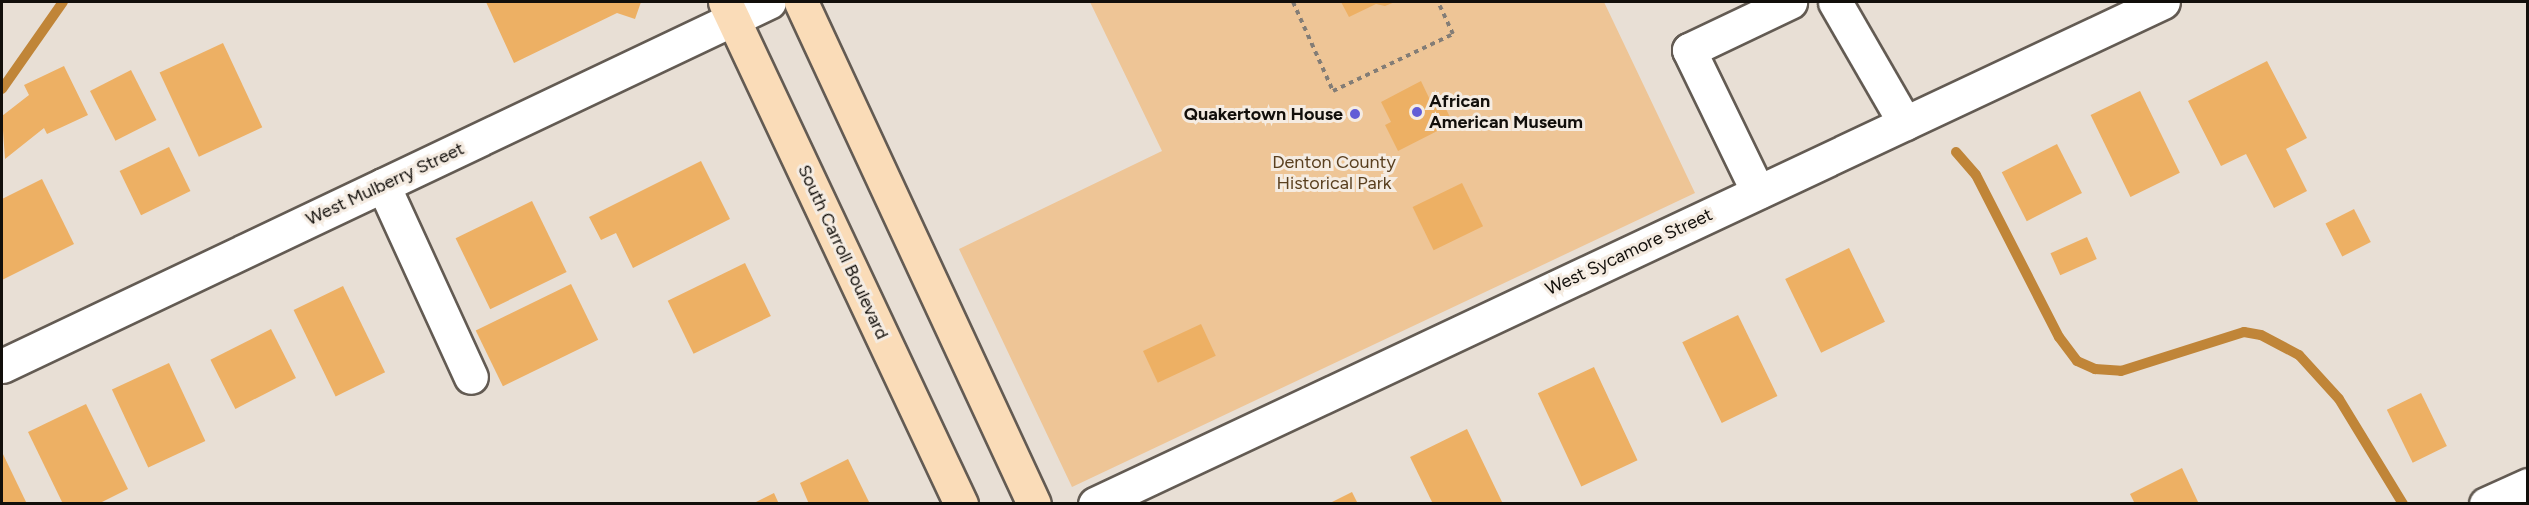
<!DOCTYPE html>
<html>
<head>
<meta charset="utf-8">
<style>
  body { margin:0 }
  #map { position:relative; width:2529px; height:505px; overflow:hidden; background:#e8dfd5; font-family:Figtree,sans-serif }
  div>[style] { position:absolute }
  .green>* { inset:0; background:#eec596 }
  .stream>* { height:10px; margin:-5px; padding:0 5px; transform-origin:5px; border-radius:5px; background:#c08538 }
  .building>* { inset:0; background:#edb064; transform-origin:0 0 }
  .path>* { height:4px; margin-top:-2px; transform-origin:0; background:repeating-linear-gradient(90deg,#837d76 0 4.5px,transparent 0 9px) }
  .roads { filter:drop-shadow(2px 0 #635b53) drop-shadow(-2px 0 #635b53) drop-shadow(0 2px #635b53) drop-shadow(0 -2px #635b53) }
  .minor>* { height:33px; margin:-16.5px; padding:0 16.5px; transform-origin:16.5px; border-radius:16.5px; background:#fff }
  .major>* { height:33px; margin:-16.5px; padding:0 16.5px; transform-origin:16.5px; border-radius:16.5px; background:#fadcb8 }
  .dots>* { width:16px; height:16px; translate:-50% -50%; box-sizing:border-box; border:3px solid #f5ece2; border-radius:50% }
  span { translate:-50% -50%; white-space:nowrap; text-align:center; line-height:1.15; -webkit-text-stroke:6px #f5ece2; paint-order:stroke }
  .poi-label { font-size:18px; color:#120f0b; font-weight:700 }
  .left { translate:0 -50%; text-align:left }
  .right { translate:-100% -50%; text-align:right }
  .park-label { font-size:18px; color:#593f1f }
  .street-label { font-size:18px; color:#120f0b }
  .frame { position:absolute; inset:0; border:3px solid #120f0b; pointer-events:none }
</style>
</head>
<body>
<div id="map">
  <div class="green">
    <div style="clip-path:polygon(1090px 2px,1604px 2px,1695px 193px,1072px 487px,959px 249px,1162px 151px)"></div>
  </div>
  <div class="stream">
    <div style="left:2px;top:89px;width:106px;rotate:-55deg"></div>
    <div style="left:1956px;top:152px;width:30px;rotate:49deg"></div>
    <div style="left:1976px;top:175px;width:182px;rotate:62.9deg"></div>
    <div style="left:2059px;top:337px;width:30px;rotate:53deg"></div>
    <div style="left:2077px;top:361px;width:20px;rotate:24deg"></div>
    <div style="left:2095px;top:369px;width:26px;rotate:4deg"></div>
    <div style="left:2121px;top:371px;width:129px;rotate:-17.6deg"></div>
    <div style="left:2244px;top:332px;width:17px;rotate:10deg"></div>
    <div style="left:2261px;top:335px;width:43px;rotate:27.8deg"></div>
    <div style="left:2299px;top:355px;width:59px;rotate:47.7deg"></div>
    <div style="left:2339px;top:399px;width:123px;rotate:58.6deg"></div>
  </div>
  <div class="building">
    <div style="clip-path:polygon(486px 2px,641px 2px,635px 19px,617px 13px,514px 63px)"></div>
    <div style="clip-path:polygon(1341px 2px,1395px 2px,1385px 6px,1376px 4px,1349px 17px)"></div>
    <div style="left:223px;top:43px;width:93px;height:70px;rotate:65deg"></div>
    <div style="clip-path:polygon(2267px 61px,2307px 138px,2286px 149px,2307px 191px,2274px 208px,2246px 154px,2221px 166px,2188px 101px)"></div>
    <div style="clip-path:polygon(64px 66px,88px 115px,47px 134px,44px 128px,5px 159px,2px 116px,29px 95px,24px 85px)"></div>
    <div style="left:131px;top:70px;width:56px;height:46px;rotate:63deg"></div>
    <div style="clip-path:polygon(1421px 81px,1431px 102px,1440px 97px,1453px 123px,1398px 151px,1385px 125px,1391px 122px,1381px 102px)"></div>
    <div style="left:2140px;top:91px;width:91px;height:55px;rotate:64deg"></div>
    <div style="left:2057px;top:144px;width:55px;height:62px;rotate:63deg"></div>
    <div style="left:169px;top:147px;width:49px;height:55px;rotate:64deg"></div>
    <div style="clip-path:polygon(701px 161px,730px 219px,633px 268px,616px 233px,601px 240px,589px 217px)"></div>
    <div style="clip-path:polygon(42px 179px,74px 244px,2px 280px,2px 199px)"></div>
    <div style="left:1462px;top:183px;width:48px;height:55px;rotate:64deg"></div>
    <div style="left:532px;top:201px;width:79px;height:85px;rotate:64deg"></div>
    <div style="left:2354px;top:209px;width:37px;height:32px;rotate:63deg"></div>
    <div style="left:2087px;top:237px;width:24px;height:40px;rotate:66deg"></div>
    <div style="left:1849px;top:248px;width:82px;height:71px;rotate:64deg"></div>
    <div style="left:745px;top:263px;width:59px;height:86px;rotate:64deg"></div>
    <div style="left:571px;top:284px;width:62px;height:106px;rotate:64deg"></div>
    <div style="left:343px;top:286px;width:96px;height:55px;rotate:64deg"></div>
    <div style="left:1738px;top:315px;width:90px;height:62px;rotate:64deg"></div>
    <div style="left:1201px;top:324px;width:35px;height:64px;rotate:65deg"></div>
    <div style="left:271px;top:329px;width:55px;height:68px;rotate:63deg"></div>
    <div style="left:169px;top:363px;width:86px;height:63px;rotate:65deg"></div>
    <div style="left:1594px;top:367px;width:103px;height:62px;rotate:65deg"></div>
    <div style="left:2421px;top:393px;width:59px;height:38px;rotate:64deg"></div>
    <div style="clip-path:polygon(86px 404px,128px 489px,98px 504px,63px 504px,28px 432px)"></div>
    <div style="clip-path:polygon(1467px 429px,1503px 504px,1433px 504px,1410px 457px)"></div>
    <div style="clip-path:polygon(2px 452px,27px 504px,2px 504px)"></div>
    <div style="clip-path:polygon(848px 459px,870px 504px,809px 504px,800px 483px)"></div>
    <div style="clip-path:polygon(2182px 468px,2199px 504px,2135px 504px,2130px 494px)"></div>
    <div style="clip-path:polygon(1352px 492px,1358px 504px,1328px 504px)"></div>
    <div style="clip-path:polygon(774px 493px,779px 504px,752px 504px)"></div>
  </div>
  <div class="path">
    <div style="left:1293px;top:2px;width:98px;rotate:65.8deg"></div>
    <div style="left:1333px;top:91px;width:133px;rotate:-25.4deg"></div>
    <div style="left:1453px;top:34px;width:35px;rotate:-115deg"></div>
  </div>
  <div class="roads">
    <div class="minor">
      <div style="left:1835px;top:2px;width:140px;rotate:60deg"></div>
      <div style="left:383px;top:185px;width:211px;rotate:65.4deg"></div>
      <div style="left:1758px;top:192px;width:158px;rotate:-115.9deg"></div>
      <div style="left:1689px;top:50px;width:112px;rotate:-25.4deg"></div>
      <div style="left:2px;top:366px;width:849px;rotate:-25.39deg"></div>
      <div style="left:1095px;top:504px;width:1180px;rotate:-25.18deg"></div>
      <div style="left:2486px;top:504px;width:46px;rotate:-24.3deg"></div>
    </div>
    <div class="major">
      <div style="left:725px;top:2px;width:555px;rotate:64.82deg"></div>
      <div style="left:801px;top:2px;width:553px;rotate:65.1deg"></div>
    </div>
  </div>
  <div class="dots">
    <div style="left:1417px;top:112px;background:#625dd6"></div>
    <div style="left:1355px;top:114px;background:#625dd6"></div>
  </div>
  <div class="poi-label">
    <span class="left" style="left:1429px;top:112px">African<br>American Museum</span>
    <span class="right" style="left:1343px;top:114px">Quakertown House</span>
  </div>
  <div class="park-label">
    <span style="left:1334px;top:173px">Denton County<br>Historical Park</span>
  </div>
  <div class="street-label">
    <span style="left:385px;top:184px;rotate:-25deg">West Mulberry Street</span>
    <span style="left:843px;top:252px;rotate:65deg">South Carroll Boulevard</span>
    <span style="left:1629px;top:252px;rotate:-25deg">West Sycamore Street</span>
  </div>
  <div class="frame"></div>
</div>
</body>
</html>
